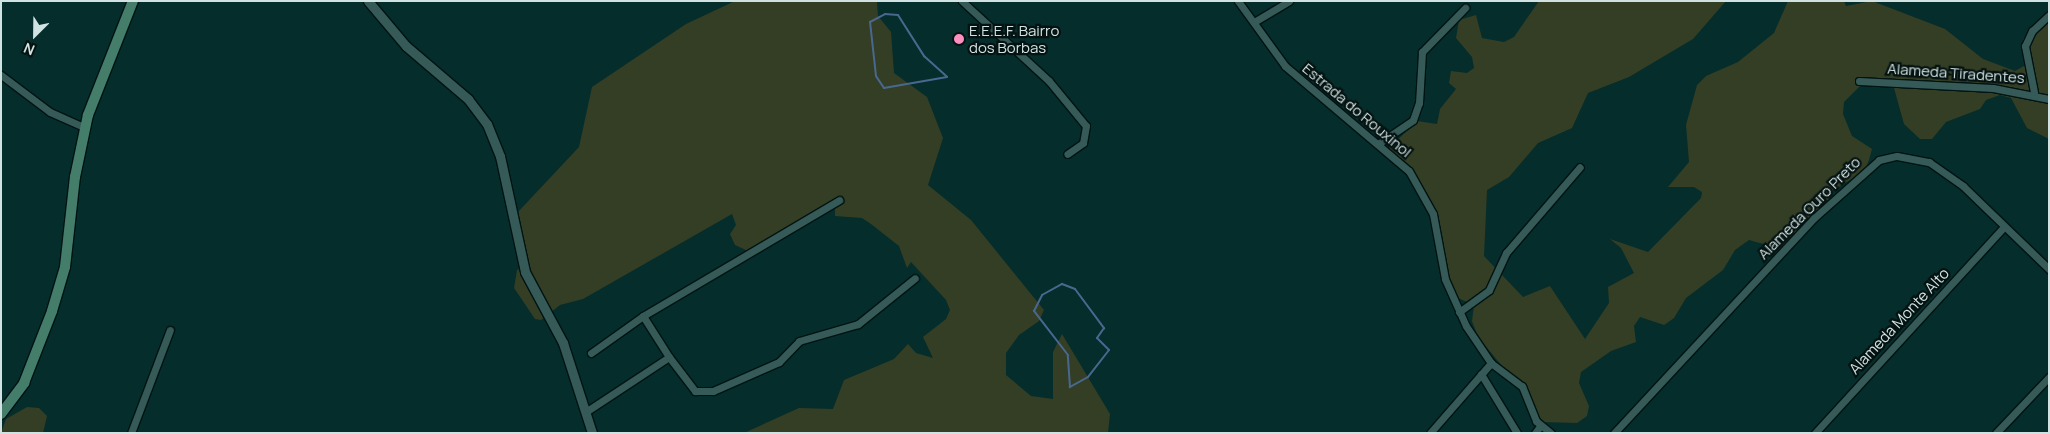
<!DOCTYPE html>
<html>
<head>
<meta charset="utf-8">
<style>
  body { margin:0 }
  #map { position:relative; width:2050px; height:434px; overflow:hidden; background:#052d2b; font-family:Manrope,sans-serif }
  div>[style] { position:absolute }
  .green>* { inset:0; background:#343e24 }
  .stream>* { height:2px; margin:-1px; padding:0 1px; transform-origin:1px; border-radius:1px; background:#49688f }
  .roads { filter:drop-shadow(1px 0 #001413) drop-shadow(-1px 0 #001413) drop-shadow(0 1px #001413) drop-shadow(0 -1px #001413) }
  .minor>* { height:7px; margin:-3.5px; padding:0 3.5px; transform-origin:3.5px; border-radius:3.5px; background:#355a58 }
  .tertiary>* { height:9px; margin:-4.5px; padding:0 4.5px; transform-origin:4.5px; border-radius:4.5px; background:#355a58 }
  .secondary>* { height:10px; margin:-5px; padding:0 5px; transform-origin:5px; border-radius:5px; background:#447e6b }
  .dots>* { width:14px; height:14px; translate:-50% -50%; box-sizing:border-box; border:2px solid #041211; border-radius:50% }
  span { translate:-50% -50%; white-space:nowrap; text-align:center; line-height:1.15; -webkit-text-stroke:4.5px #041211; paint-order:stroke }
  .poi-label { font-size:15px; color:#d0e3e2 }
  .left { translate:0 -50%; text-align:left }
  .street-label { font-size:15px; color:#d0e3e2 }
  .frame { position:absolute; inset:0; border:2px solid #d0e3e2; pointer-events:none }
  .north { position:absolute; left:10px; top:10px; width:50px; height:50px; -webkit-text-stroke:4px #041211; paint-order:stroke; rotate:203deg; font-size:14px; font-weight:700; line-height:20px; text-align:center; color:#d0e3e2 }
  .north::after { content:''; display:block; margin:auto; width:18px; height:22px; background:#d0e3e2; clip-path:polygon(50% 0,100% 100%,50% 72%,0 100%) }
</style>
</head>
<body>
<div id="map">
  <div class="green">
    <div style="clip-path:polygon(735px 1px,877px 1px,878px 16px,891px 32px,894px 73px,927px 97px,943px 138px,928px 185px,971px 220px,1044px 310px,1039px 321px,1019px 335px,1006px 353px,1006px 375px,1031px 396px,1053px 399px,1053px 352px,1062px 334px,1110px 414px,1108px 433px,744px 433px,799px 408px,833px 409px,844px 380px,894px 359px,908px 344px,916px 353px,933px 358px,923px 337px,946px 319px,950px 310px,946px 300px,911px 262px,907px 268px,899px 246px,871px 224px,862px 218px,835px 216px,835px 199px,748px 251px,735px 245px,730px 234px,736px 225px,732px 214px,583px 299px,560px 305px,541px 320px,535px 319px,514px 288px,517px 270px,527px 266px,518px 212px,579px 147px,592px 87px,686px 24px)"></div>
    <div style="clip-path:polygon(1539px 1px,1726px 1px,1693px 39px,1629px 77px,1588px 93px,1572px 128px,1538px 143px,1509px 177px,1487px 190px,1484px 256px,1523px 297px,1550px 286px,1585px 339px,1609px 303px,1608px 287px,1634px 273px,1621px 248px,1610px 239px,1648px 252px,1701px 198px,1702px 192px,1694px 187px,1668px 187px,1689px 162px,1686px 125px,1697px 85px,1706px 76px,1738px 62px,1774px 33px,1788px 1px,1844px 1px,1846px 6px,1872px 1px,1945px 29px,1983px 59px,2015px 71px,2024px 66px,2023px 39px,2049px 19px,2049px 139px,2027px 128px,2011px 98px,2000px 95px,1986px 100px,1980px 109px,1946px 122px,1932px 139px,1920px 139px,1904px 124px,1894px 88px,1883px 82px,1860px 86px,1844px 102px,1843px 114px,1852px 136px,1872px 149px,1869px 160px,1864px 172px,1833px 190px,1815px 224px,1778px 248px,1749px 240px,1735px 250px,1723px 270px,1686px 298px,1674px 318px,1664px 325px,1640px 317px,1634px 326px,1636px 342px,1611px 351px,1581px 372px,1579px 383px,1589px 406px,1587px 416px,1577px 423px,1542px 422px,1531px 401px,1478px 337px,1472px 321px,1474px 305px,1458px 298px,1449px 284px,1435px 220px,1416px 182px,1389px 148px,1417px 121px,1437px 124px,1440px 109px,1456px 89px,1449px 83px,1451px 71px,1467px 73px,1474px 68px,1472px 57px,1456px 38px,1459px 20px,1476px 15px,1482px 38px,1504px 42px,1514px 37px)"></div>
    <div style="clip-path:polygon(27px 407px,39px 408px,47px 416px,43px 433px,1px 433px,6px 419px)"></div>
  </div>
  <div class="stream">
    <div style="left:885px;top:14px;width:13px;rotate:4deg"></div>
    <div style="left:898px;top:15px;width:49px;rotate:57.6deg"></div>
    <div style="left:924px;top:56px;width:31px;rotate:42deg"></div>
    <div style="left:947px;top:77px;width:64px;rotate:170.1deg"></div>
    <div style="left:884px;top:88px;width:14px;rotate:-124deg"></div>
    <div style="left:876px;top:76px;width:54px;rotate:-96.3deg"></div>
    <div style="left:870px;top:22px;width:17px;rotate:-28deg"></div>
    <div style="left:1062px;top:284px;width:14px;rotate:21deg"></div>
    <div style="left:1075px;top:289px;width:49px;rotate:53.4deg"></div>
    <div style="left:1104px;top:328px;width:12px;rotate:125deg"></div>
    <div style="left:1097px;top:338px;width:17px;rotate:45deg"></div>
    <div style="left:1109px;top:350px;width:34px;rotate:128deg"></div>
    <div style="left:1088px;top:377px;width:21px;rotate:151deg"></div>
    <div style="left:1070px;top:387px;width:32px;rotate:-94deg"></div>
    <div style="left:1068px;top:355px;width:56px;rotate:-127.7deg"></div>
    <div style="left:1034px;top:311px;width:18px;rotate:-63deg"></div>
    <div style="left:1042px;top:295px;width:23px;rotate:-29deg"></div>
  </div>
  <div class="roads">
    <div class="minor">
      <div style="left:962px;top:1px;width:118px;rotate:42.6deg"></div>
      <div style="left:1049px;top:81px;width:58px;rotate:50.6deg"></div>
      <div style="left:1086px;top:126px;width:17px;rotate:100deg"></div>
      <div style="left:1083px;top:143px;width:19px;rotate:145deg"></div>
      <div style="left:1238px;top:1px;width:80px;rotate:54.1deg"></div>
      <div style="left:1285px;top:66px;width:162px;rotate:40.3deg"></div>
      <div style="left:1409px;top:171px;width:49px;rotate:60.8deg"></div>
      <div style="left:1433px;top:214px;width:66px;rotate:79.5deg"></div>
      <div style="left:1445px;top:279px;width:51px;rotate:65.9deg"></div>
      <div style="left:1466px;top:326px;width:45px;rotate:56deg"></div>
      <div style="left:1491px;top:363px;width:39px;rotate:37deg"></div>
      <div style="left:1522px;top:386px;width:38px;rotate:68deg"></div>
      <div style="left:1536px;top:421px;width:19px;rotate:39deg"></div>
      <div style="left:1254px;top:22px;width:41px;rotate:-31deg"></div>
      <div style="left:1px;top:75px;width:61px;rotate:37.1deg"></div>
      <div style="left:50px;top:112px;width:39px;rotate:24deg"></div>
      <div style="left:1859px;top:81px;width:134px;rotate:3deg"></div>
      <div style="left:1993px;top:88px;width:57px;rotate:11.1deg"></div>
      <div style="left:2034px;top:92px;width:47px;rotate:-101.1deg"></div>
      <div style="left:2025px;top:46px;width:17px;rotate:-65deg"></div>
      <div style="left:2032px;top:31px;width:23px;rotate:-43deg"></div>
      <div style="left:1378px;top:144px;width:42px;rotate:-34.4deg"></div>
      <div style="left:1413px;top:120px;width:18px;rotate:-71deg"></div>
      <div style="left:1419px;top:103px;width:51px;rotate:-86.6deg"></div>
      <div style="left:1422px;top:52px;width:62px;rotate:-45.7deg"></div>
      <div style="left:1459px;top:312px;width:37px;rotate:-36deg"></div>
      <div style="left:1489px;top:290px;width:41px;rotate:-65.3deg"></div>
      <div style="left:1506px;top:253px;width:113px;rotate:-49.3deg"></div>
      <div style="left:643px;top:316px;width:228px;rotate:-30.6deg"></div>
      <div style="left:591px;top:353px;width:64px;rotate:-35.4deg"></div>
      <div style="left:643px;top:316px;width:49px;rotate:57.6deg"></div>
      <div style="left:1481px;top:374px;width:69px;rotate:58.6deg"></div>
      <div style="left:587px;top:411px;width:98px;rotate:-33.4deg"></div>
      <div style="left:669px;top:357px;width:43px;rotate:52.6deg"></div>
      <div style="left:695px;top:391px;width:18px"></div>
      <div style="left:713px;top:391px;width:72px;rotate:-23.7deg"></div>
      <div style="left:779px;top:362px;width:29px;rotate:-46deg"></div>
      <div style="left:799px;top:341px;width:61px;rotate:-16.1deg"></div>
      <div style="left:858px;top:324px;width:73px;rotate:-38.9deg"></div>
      <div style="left:131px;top:433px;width:110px;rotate:-69.3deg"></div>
      <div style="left:1430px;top:433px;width:93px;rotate:-48.9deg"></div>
      <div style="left:1535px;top:433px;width:9px;rotate:-54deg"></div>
      <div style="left:1614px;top:433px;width:294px;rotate:-47.1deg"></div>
      <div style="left:1814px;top:218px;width:87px;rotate:-41.7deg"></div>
      <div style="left:1879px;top:160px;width:18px;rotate:-13deg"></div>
      <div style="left:1897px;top:156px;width:33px;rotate:11deg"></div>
      <div style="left:1929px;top:162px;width:42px;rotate:35.2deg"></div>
      <div style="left:1963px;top:186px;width:120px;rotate:44deg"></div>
      <div style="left:1815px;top:433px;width:280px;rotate:-47.5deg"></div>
      <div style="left:1996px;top:433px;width:77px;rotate:-46.6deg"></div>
    </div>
    <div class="tertiary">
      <div style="left:368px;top:1px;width:59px;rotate:49.8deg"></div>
      <div style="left:406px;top:46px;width:82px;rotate:40.5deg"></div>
      <div style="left:468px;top:99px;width:31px;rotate:53deg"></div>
      <div style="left:487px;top:124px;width:35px;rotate:68deg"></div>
      <div style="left:500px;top:156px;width:119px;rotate:77.8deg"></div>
      <div style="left:525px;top:272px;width:81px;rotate:61.8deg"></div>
      <div style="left:563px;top:343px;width:95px;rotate:72.1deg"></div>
    </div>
    <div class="secondary">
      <div style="left:1px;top:414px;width:39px;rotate:-53deg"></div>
      <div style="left:24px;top:383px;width:77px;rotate:-68.7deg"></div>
      <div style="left:52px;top:311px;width:46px;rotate:-73.5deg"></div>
      <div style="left:65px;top:267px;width:91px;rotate:-83.7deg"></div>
      <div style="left:75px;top:177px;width:63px;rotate:-78.2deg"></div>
      <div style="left:88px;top:115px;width:123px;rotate:-68.5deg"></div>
    </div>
  </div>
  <div class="dots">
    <div style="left:959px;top:39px;background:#fc8fc2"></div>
  </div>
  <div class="poi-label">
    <span class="left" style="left:969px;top:39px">E.E.E.F. Bairro<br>dos Borbas</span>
  </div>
  <div class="street-label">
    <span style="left:1956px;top:73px;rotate:4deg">Alameda Tiradentes</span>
    <span style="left:1357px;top:110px;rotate:40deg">Estrada do Rouxinol</span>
    <span style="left:1809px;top:208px;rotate:-45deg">Alameda Ouro Preto</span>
    <span style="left:1899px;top:321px;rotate:-47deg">Alameda Monte Alto</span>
  </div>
  <div class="frame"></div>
  <div class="north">N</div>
</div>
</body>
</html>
